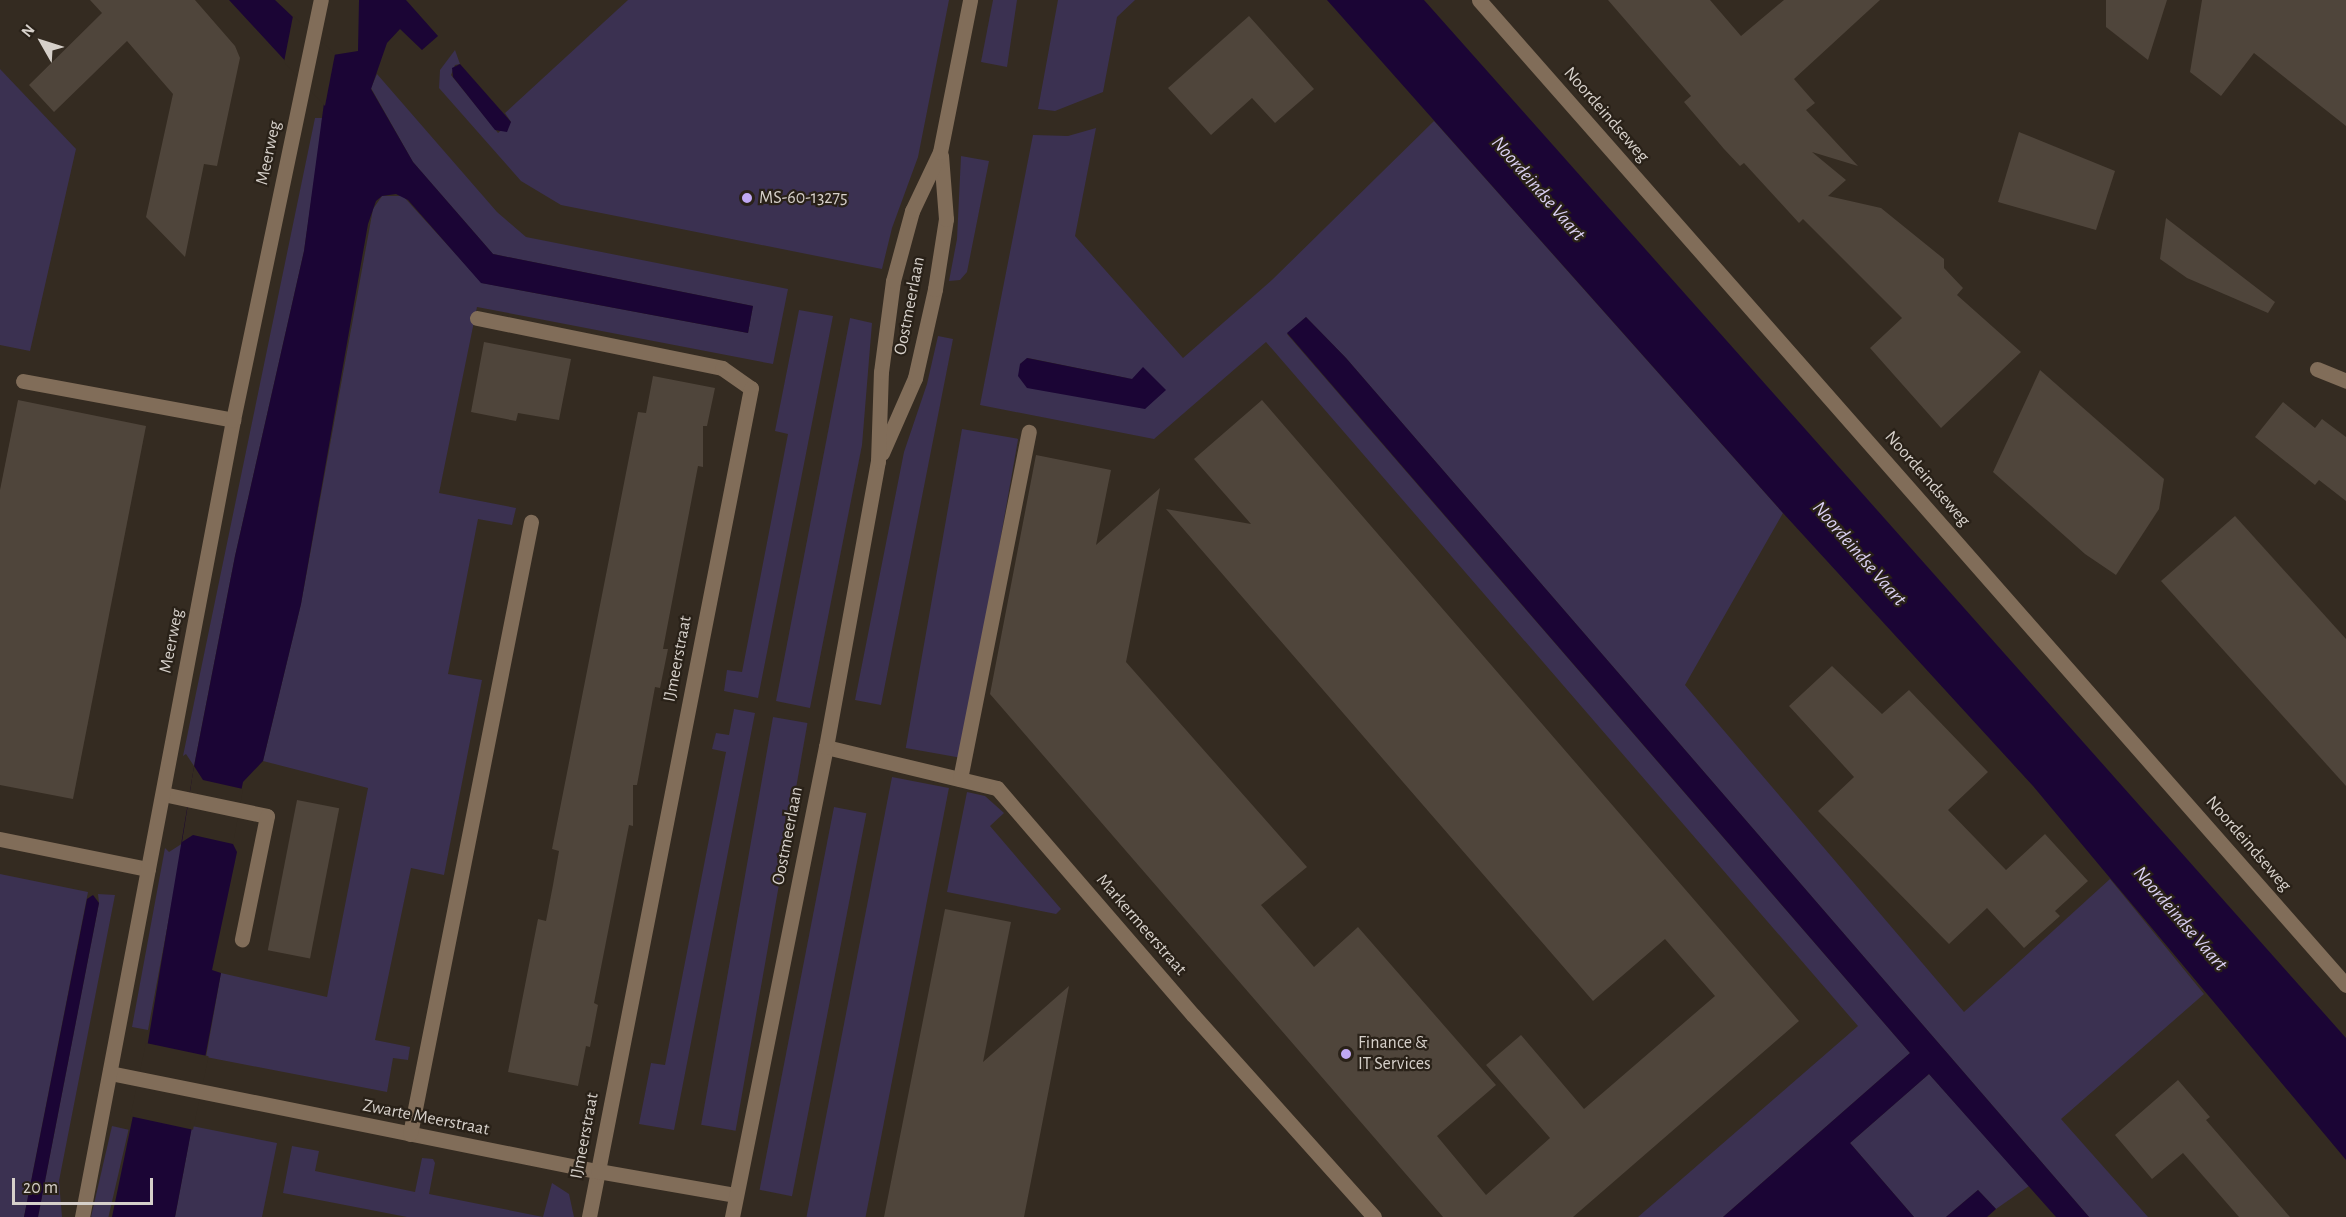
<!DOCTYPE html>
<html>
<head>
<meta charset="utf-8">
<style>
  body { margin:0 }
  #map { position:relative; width:2346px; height:1217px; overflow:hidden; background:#342b21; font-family:"Alegreya Sans",sans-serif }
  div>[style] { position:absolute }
  .green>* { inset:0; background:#3b3151; transform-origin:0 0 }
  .water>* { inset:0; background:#1b0535 }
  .pier>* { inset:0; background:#342b21; transform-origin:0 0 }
  .building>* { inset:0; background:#4f453b; transform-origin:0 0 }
  .minor>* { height:15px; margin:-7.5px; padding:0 7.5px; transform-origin:7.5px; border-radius:7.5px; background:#816d59 }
  .dots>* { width:16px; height:16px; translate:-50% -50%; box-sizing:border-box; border:3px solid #292118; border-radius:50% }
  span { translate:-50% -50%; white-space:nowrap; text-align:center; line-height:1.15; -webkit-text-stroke:4.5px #292118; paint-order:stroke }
  .street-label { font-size:18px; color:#d6d0ca }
  .poi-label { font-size:18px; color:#d6d0ca }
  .left { translate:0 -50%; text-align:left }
  .water-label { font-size:20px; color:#dbd1f3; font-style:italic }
  .north { position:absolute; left:12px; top:12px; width:60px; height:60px; -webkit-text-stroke:4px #292118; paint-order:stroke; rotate:309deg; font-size:16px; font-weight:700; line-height:24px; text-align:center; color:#d6d0ca }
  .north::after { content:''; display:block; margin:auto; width:21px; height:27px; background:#d6d0ca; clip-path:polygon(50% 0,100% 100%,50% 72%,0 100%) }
  .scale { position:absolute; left:12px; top:1178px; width:141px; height:27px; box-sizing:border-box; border:3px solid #d6d0ca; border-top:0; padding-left:8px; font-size:18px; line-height:21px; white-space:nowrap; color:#d6d0ca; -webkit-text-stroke:4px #292118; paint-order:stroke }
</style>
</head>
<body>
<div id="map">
  <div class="green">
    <div style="clip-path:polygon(628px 0,949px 0,918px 157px,892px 228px,882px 269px,561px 205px,521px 181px,439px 88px,440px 70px,455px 50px,460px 64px,455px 65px,451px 75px,498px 133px,511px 122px,505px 113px)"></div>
    <div style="clip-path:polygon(993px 0,1017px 0,1007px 67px,981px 62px)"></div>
    <div style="clip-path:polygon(1058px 0,1135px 0,1117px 17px,1103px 92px,1055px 111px,1038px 109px)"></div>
    <div style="clip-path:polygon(0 69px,76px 149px,30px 351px,0 345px)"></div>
    <div style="clip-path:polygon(377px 74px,497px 212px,526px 237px,788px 289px,773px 364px,477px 307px,439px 493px,516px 508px,512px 525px,478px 519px,448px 674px,482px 680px,444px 875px,411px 868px,375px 1040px,410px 1047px,408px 1060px,393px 1058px,387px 1092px,206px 1057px,221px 973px,327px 997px,368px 788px,263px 761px,301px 604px,373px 209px,382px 196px,403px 196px,482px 283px,748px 333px,753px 306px,493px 254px,413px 162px,371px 88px)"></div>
    <div style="clip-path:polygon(315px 118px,322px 118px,321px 133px,304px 251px,235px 556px,194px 766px,186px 754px,183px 756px)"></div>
    <div style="clip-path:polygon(evenodd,1434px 121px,1783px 513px,1685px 685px,1964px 1012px,2110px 879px,2204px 994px,2061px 1119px,2148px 1217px,2089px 1217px,1346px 358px,1306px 317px,1287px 334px,1910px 1053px,1723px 1217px,1638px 1217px,1858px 1026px,1266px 342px,1154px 439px,980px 405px,1033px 135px,1068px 136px,1096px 128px,1075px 236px,1183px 358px,1273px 279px,1434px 121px,1028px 358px,1132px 379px,1020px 364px,1028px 358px)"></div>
    <div style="clip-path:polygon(961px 156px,989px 161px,967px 272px,960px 280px,949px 281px,957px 239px)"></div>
    <div style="clip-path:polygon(799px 310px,833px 316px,758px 698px,724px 691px,727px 670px,742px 672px,788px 434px,775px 431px)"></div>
    <div style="clip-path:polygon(850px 318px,872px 323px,862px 445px,810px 708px,776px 701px)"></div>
    <div style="clip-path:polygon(938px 336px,953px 339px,881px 705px,855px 700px,904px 452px,927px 384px)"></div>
    <div style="left:962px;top:429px;width:57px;height:324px;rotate:10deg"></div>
    <div style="clip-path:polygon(734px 709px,755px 713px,674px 1130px,639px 1124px,651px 1063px,665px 1065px,726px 752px,712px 749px,716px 733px,729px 735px)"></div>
    <div style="left:773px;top:717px;width:35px;height:414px;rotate:10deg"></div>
    <div style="left:892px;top:777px;width:58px;height:448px;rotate:11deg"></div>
    <div style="clip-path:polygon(967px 792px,985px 796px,1004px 813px,990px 826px,1061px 909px,1056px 914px,947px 892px)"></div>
    <div style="left:834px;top:807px;width:33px;height:390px;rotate:11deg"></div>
    <div style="clip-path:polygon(183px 843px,148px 1030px,132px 1027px,165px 848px,169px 852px)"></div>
    <div style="clip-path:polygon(0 874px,88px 892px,24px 1217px,0 1217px)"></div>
    <div style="clip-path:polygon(98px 894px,115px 895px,59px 1181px,62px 1217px,38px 1217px,99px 903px)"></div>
    <div style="clip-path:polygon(1929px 1074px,2029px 1186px,1996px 1209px,1978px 1190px,1946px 1217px,1914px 1217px,1850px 1143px)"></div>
    <div style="left:112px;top:1126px;width:17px;height:93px;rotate:13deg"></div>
    <div style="clip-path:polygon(192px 1126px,277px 1143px,262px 1217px,175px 1217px)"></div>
    <div style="clip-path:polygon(292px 1146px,319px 1151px,315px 1171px,415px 1192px,422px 1158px,433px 1159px,435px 1163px,429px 1194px,543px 1217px,552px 1183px,569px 1194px,574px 1217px,407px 1217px,283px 1193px)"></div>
  </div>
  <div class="water">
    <div style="clip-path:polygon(229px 0,275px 0,333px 55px,358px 51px,359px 0,406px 0,438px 36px,422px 50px,400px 29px,387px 43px,371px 89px,413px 162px,493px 254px,753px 306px,748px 333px,481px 283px,408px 200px,396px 194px,382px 196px,376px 201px,368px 224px,301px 604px,263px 761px,243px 782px,231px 840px,237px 852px,212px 970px,221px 973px,175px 1217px,112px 1217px,147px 1048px,195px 761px,235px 556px,304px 251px,324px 103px)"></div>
    <div style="clip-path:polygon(1327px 0,1424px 0,2346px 1038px,2346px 1160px,2033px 786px,1783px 513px)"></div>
    <div style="clip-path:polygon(460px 64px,511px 122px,507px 132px,495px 130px,453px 77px,452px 68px)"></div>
    <div style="clip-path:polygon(1306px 317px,1346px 358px,2089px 1217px,2056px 1217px,1929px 1074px,1850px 1143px,1914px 1217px,1723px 1217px,1910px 1053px,1287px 333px)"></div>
    <div style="clip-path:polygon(1027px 358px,1132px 379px,1143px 367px,1166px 390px,1145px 409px,1027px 388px,1018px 376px,1020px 364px)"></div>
    <div style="clip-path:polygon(93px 895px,99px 903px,38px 1217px,24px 1217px,87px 899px)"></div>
    <div style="clip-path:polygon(1978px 1190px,1996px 1209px,1987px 1217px,1946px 1217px)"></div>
  </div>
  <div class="pier">
    <div style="clip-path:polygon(293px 16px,335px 54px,325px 106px,284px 62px)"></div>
    <div style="clip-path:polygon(194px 766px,203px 780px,243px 789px,233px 844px,193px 835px,182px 842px)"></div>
    <div style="left:146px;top:1043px;width:64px;height:75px;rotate:12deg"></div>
  </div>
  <div class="building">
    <div style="clip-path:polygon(90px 0,195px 0,235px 46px,240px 58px,217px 166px,204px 164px,185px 257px,146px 217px,173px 94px,127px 41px,54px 112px,29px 85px,102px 13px)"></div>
    <div style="clip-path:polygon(1608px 0,1710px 0,1741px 36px,1784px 0,1880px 0,1794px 79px,1815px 103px,1806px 110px,1858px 166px,1812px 152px,1846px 180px,1828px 196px,1881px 208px,1944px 259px,1944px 268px,1963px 288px,1957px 295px,2021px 352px,1941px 428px,1870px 348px,1902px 318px,1803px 219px,1799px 223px,1744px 163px,1740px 166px,1724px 149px,1684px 102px,1691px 96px)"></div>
    <div style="clip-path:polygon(2106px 0,2167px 0,2148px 60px,2106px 27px)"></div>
    <div style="clip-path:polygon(2202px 0,2346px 0,2346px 126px,2254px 53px,2221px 96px,2190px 72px)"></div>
    <div style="clip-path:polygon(1249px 16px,1314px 89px,1275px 123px,1252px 98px,1211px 135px,1168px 88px)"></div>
    <div style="clip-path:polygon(2019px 132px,2115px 171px,2096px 230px,1998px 202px)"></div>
    <div style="clip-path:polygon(2166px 218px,2275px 302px,2268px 313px,2187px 278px,2160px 259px)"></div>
    <div style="clip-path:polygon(484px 342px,571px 359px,559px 420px,518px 413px,516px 421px,471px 412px)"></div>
    <div style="clip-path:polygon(2040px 370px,2164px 479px,2159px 509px,2116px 575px,2085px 554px,1993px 472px)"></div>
    <div style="clip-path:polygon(653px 376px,715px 388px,707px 426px,703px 426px,703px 467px,698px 466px,663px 649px,668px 649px,660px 688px,655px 687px,637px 785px,633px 785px,633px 826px,629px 825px,594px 1003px,598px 1005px,590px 1047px,586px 1046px,578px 1086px,508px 1072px,538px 919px,546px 921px,553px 885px,559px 851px,552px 849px,638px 412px,646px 413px)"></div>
    <div style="clip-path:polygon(18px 400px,146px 426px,73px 799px,0 785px,0 490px)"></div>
    <div style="clip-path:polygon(1262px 400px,1799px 1021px,1573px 1217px,1443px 1217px,990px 694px,1036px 455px,1111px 470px,1096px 545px,1160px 488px,1126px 662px,1307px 867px,1261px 905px,1314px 967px,1358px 927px,1496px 1085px,1437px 1136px,1486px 1195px,1550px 1138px,1486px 1065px,1521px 1035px,1584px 1109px,1715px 996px,1665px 939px,1593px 1001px,1166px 509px,1251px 524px,1194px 459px)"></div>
    <div style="clip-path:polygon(2283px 402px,2315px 428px,2322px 419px,2346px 437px,2346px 501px,2319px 480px,2315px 485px,2255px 437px)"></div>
    <div style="clip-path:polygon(2235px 516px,2346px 639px,2346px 786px,2161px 581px)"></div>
    <div style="clip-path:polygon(1832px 666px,1882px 714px,1909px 690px,1988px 772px,1948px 810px,2006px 870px,2045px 834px,2088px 881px,2055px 911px,2060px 916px,2024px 948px,1987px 908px,1949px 944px,1818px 811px,1854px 777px,1789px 706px)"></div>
    <div style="left:297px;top:800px;width:43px;height:153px;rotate:11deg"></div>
    <div style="clip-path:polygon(945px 909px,1011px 922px,983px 1062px,1069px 986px,1024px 1217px,884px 1217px)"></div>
    <div style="clip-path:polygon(2178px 1080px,2210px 1117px,2206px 1120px,2290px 1217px,2239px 1217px,2183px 1153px,2152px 1179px,2115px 1135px)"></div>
  </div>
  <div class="minor">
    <div style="left:1479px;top:0;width:1312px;rotate:48.65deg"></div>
    <div style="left:477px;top:318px;width:250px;rotate:11.5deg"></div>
    <div style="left:722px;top:368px;width:35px;rotate:35deg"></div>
    <div style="left:751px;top:388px;width:845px;rotate:101.06deg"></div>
    <div style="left:2317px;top:369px;width:31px;rotate:22deg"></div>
    <div style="left:23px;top:381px;width:214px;rotate:10.5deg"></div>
    <div style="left:882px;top:453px;width:82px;rotate:-66.3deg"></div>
    <div style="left:915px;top:378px;width:91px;rotate:-77.3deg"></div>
    <div style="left:935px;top:289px;width:71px;rotate:-81.1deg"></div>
    <div style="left:946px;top:219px;width:64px;rotate:-94.5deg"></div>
    <div style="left:826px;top:747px;width:176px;rotate:13.5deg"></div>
    <div style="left:997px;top:788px;width:300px;rotate:49.2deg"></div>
    <div style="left:1193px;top:1015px;width:271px;rotate:48.1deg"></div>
    <div style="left:960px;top:779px;width:354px;rotate:-78.8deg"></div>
    <div style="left:163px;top:794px;width:106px;rotate:11.9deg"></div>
    <div style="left:267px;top:816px;width:126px;rotate:101.5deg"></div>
    <div style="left:0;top:839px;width:151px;rotate:11.5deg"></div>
    <div style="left:110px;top:1073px;width:498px;rotate:11.4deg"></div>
    <div style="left:598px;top:1171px;width:140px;rotate:9.9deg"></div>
    <div style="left:410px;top:1134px;width:624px;rotate:-78.82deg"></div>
    <div style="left:82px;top:1217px;width:811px;rotate:-79.27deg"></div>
    <div style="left:233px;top:420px;width:429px;rotate:-78.2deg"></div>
    <div style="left:732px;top:1217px;width:479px;rotate:-78.7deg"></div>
    <div style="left:826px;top:747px;width:291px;rotate:-79.7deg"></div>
    <div style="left:878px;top:461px;width:89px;rotate:-88.1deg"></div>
    <div style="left:881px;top:372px;width:92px;rotate:-82.5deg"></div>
    <div style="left:893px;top:281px;width:73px;rotate:-74.8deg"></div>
    <div style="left:912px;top:211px;width:65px;rotate:-64.6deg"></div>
    <div style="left:940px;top:152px;width:155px;rotate:-78.8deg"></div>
  </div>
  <div class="dots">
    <div style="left:747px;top:198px;background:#c0a8f3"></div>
    <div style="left:1346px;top:1054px;background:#c0a8f3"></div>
  </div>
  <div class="street-label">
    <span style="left:1606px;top:115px;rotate:49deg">Noordeindseweg</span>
    <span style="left:269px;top:153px;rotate:-78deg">Meerweg</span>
    <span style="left:910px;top:306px;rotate:-79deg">Oostmeerlaan</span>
    <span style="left:1927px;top:479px;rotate:49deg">Noordeindseweg</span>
    <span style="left:172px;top:641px;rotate:-79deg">Meerweg</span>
    <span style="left:678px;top:659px;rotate:-79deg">IJmeerstraat</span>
    <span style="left:788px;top:836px;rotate:-79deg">Oostmeerlaan</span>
    <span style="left:2248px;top:844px;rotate:49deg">Noordeindseweg</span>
    <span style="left:1141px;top:925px;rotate:49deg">Markermeerstraat</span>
    <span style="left:426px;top:1118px;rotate:11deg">Zwarte Meerstraat</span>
    <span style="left:585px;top:1136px;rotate:-79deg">IJmeerstraat</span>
  </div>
  <div class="poi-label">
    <span class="left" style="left:759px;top:198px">MS-60-13275</span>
    <span class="left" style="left:1358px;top:1054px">Finance &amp;<br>IT Services</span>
  </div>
  <div class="water-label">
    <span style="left:1538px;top:189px;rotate:49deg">Noordeindse Vaart</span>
    <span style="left:1859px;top:554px;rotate:49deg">Noordeindse Vaart</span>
    <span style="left:2180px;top:919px;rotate:49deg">Noordeindse Vaart</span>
  </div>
  <div class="north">N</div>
  <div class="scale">20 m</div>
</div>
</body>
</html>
